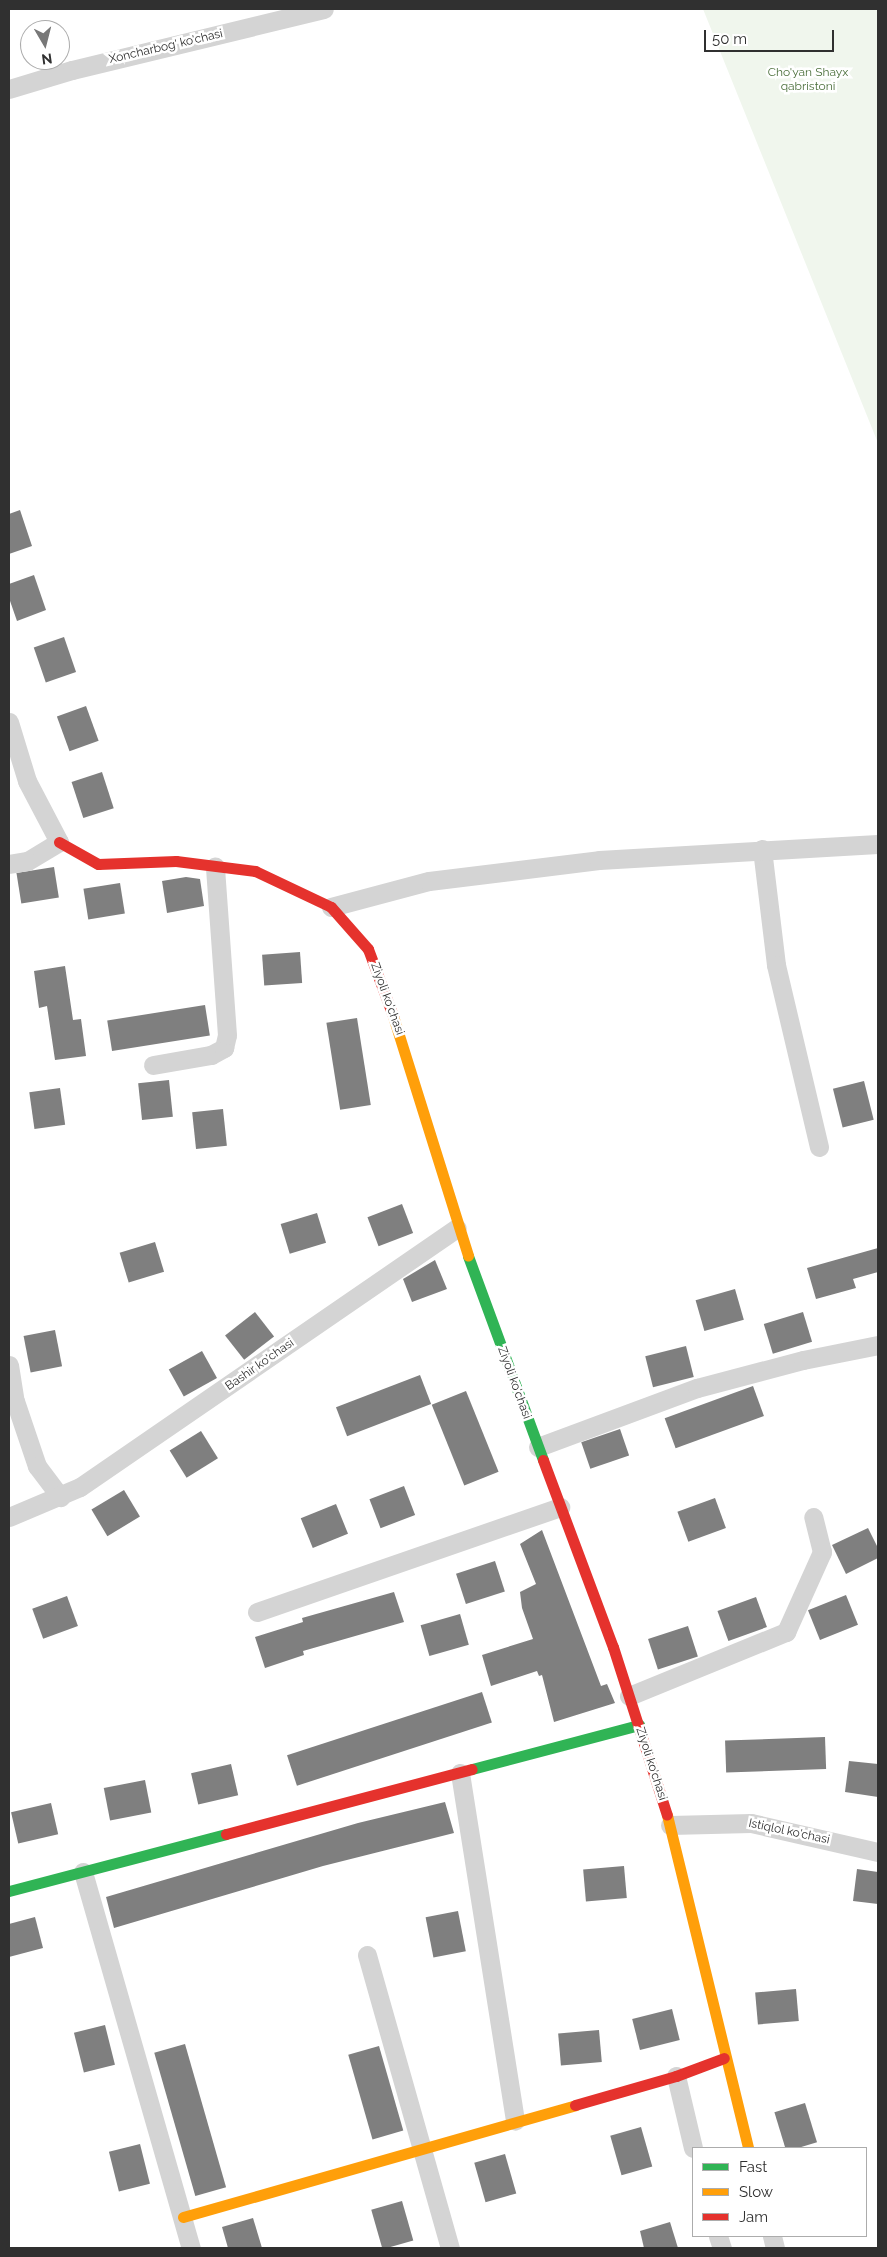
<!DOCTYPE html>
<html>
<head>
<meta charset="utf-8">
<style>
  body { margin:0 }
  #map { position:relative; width:887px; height:2257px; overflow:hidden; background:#fff; font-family:Raleway,sans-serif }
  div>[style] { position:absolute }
  .green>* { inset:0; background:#f0f6ed }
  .building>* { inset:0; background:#7f7f7f; transform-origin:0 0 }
  .street>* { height:19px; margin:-9.5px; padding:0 9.5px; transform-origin:9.5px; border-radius:9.5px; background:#d4d4d4 }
  .fast>* { height:11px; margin:-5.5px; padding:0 5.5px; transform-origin:5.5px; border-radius:5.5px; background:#30b455 }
  .slow>* { height:11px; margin:-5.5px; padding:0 5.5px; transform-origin:5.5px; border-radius:5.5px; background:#ff9f0a }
  .jam>* { height:11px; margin:-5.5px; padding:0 5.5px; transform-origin:5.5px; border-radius:5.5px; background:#e5322d }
  span { translate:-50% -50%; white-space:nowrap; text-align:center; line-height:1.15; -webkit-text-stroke:5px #fff; paint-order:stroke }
  .street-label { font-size:12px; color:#303030 }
  .park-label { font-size:12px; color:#4b6f3b }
  .frame { position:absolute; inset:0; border:10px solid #303030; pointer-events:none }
  .legend { position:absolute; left:692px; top:2147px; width:175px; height:90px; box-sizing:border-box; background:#fff; border:1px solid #acacac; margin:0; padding:6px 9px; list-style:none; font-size:15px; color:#303030 }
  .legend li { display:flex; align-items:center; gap:10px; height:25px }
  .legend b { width:25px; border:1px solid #acacac }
  .north { position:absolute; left:20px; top:20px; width:50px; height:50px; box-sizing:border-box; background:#fff; border:1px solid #acacac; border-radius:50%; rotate:172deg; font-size:14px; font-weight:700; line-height:20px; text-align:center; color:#303030 }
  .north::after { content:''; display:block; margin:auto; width:18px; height:22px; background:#787878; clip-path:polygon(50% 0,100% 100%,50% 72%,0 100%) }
  .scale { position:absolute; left:704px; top:30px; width:130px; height:22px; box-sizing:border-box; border:2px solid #303030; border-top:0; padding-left:6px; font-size:15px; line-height:18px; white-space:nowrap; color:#303030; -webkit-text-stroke:4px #fff; paint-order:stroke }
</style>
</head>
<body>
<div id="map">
  <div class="green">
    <div style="clip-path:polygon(703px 9px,878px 9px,878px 443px)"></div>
  </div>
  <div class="building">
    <div style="clip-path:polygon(20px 510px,32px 546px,9px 554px,9px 514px)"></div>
    <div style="clip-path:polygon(34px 575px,46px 610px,17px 621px,9px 598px,9px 584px)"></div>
    <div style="left:64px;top:637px;width:37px;height:32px;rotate:71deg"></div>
    <div style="left:86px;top:706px;width:37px;height:31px;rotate:70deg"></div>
    <div style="left:102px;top:772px;width:38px;height:32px;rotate:72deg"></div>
    <div style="left:54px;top:867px;width:31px;height:38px;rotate:81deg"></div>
    <div style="clip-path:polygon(186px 877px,200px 879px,204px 906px,167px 913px,162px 881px)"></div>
    <div style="left:120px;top:883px;width:31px;height:37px;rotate:81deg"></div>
    <div style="left:300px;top:952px;width:31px;height:38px;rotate:86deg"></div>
    <div style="clip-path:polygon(65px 966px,73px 1020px,81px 1019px,86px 1056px,55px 1060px,47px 1006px,39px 1008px,34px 971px)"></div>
    <div style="left:205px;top:1005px;width:31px;height:99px;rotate:81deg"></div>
    <div style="left:357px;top:1018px;width:88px;height:31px;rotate:81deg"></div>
    <div style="left:169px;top:1080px;width:37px;height:31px;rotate:84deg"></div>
    <div style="left:864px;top:1081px;width:40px;height:32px;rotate:76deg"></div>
    <div style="left:60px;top:1088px;width:37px;height:31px;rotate:82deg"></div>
    <div style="left:223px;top:1109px;width:37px;height:31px;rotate:84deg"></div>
    <div style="left:402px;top:1204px;width:31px;height:37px;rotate:69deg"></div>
    <div style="left:317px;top:1213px;width:31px;height:38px;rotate:73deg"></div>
    <div style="left:155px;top:1242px;width:31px;height:37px;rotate:73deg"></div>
    <div style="clip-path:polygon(878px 1248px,878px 1272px,853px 1279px,856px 1288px,816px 1299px,807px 1268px)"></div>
    <div style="clip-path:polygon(435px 1260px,447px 1289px,412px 1302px,403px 1279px)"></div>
    <div style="left:735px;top:1289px;width:32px;height:41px;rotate:74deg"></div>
    <div style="left:255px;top:1312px;width:31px;height:38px;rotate:52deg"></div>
    <div style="left:803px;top:1312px;width:31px;height:41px;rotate:73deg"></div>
    <div style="left:55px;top:1330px;width:37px;height:32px;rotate:79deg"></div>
    <div style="left:686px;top:1346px;width:32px;height:42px;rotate:76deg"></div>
    <div style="left:202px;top:1351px;width:31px;height:38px;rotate:61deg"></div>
    <div style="left:420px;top:1375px;width:31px;height:90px;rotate:69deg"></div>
    <div style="left:753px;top:1386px;width:32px;height:94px;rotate:70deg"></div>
    <div style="left:466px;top:1391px;width:87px;height:37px;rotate:68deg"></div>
    <div style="left:620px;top:1429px;width:28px;height:41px;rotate:71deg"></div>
    <div style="left:201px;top:1431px;width:32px;height:37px;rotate:58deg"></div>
    <div style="left:404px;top:1486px;width:31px;height:37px;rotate:69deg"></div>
    <div style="left:124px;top:1490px;width:31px;height:38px;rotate:59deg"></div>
    <div style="left:715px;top:1498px;width:32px;height:40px;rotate:70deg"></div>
    <div style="left:336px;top:1504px;width:32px;height:38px;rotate:68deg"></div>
    <div style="clip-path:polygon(868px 1528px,878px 1548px,878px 1558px,846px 1574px,832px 1545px)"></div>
    <div style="clip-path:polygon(542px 1530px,601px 1686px,607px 1684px,615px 1703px,554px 1722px,542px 1675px,539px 1676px,537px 1671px,491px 1686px,482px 1655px,533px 1639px,522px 1608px,520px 1592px,536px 1584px,520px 1544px)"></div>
    <div style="left:495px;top:1561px;width:32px;height:41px;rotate:72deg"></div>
    <div style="clip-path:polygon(394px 1592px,404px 1622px,303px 1651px,304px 1655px,265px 1668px,255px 1637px,303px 1622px,302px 1618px)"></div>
    <div style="left:846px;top:1595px;width:32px;height:41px;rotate:68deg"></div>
    <div style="left:67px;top:1596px;width:32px;height:37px;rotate:70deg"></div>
    <div style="left:756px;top:1597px;width:32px;height:41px;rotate:70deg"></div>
    <div style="left:460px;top:1614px;width:32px;height:41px;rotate:74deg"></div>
    <div style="left:688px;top:1626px;width:32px;height:42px;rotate:72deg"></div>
    <div style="left:482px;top:1692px;width:32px;height:205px;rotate:72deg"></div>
    <div style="left:825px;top:1737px;width:32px;height:100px;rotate:88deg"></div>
    <div style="clip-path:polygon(849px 1761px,878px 1764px,878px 1797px,845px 1792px)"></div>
    <div style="left:231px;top:1764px;width:32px;height:41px;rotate:77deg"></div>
    <div style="left:145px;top:1780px;width:33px;height:42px;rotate:79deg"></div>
    <div style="clip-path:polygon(445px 1802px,454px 1833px,323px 1866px,114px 1928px,106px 1897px,358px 1823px)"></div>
    <div style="left:51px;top:1803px;width:32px;height:41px;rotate:77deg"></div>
    <div style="left:624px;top:1866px;width:32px;height:41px;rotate:85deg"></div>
    <div style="clip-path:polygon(857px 1869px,878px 1872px,878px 1904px,853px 1901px)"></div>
    <div style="left:458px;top:1911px;width:41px;height:33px;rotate:79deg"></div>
    <div style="clip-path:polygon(35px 1917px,43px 1948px,9px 1957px,9px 1924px)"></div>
    <div style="left:796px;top:1989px;width:32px;height:41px;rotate:85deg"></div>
    <div style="left:672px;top:2009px;width:32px;height:41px;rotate:76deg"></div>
    <div style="left:105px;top:2025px;width:41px;height:32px;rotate:76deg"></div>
    <div style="left:599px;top:2030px;width:32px;height:41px;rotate:85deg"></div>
    <div style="left:185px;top:2044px;width:149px;height:32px;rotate:74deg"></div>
    <div style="left:379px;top:2046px;width:88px;height:32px;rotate:74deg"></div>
    <div style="left:805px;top:2103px;width:41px;height:32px;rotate:73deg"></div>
    <div style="left:641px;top:2127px;width:41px;height:32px;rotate:74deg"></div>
    <div style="left:140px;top:2144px;width:41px;height:32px;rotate:76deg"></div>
    <div style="left:505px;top:2154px;width:41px;height:32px;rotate:74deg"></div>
    <div style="left:402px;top:2201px;width:41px;height:32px;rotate:74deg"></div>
    <div style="clip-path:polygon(253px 2218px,262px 2248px,228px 2248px,222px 2227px)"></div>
    <div style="clip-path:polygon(670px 2222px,678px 2248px,644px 2248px,640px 2231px)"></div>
  </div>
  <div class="street">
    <div style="left:9px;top:89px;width:66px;rotate:-16.8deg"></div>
    <div style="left:72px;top:70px;width:259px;rotate:-13.6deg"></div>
    <div style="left:9px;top:722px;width:62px;rotate:73deg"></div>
    <div style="left:27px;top:781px;width:69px;rotate:62.3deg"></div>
    <div style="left:59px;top:842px;width:37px;rotate:149deg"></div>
    <div style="left:27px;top:861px;width:18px;rotate:171deg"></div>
    <div style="left:762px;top:849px;width:117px;rotate:83.1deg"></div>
    <div style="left:776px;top:965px;width:187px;rotate:76.7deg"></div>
    <div style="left:331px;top:907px;width:101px;rotate:-14.9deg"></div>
    <div style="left:429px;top:881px;width:171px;rotate:-7deg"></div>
    <div style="left:599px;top:860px;width:279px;rotate:-3.3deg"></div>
    <div style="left:153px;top:1065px;width:59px;rotate:-9.8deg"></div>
    <div style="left:211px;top:1055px;width:15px;rotate:-28deg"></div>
    <div style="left:224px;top:1048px;width:13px;rotate:-77deg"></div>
    <div style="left:227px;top:1035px;width:169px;rotate:-94.1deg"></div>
    <div style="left:9px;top:1365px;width:36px;rotate:81deg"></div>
    <div style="left:15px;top:1401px;width:69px;rotate:71.3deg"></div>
    <div style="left:37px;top:1466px;width:39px;rotate:53deg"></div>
    <div style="left:538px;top:1447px;width:170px;rotate:-20.4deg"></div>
    <div style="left:697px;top:1388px;width:110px;rotate:-14.8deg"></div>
    <div style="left:803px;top:1360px;width:76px;rotate:-11.3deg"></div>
    <div style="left:9px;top:1517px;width:77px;rotate:-22.9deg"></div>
    <div style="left:80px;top:1487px;width:457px;rotate:-34.5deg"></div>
    <div style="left:257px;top:1612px;width:321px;rotate:-19.1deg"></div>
    <div style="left:629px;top:1696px;width:170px;rotate:-22.2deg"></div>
    <div style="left:786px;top:1632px;width:88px;rotate:-65.8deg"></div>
    <div style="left:822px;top:1552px;width:36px;rotate:-104deg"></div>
    <div style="left:460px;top:1773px;width:352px;rotate:81deg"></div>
    <div style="left:670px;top:1825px;width:81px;rotate:-1.4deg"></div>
    <div style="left:751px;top:1823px;width:130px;rotate:12.9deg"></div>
    <div style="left:83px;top:1872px;width:391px;rotate:74deg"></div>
    <div style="left:367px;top:1955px;width:305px;rotate:74.2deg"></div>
    <div style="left:676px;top:2076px;width:74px;rotate:76.7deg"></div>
    <div style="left:718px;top:2236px;width:13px;rotate:72deg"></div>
    <div style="left:772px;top:2236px;width:12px;rotate:76deg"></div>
  </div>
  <div class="fast">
    <div style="left:468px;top:1256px;width:217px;rotate:69.8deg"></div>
    <div style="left:472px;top:1769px;width:173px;rotate:-14.8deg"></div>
    <div style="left:9px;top:1891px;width:224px;rotate:-14.7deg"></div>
  </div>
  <div class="slow">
    <div style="left:393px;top:1016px;width:251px;rotate:72.6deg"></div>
    <div style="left:667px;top:1815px;width:343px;rotate:76.3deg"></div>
    <div style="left:183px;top:2217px;width:408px;rotate:-15.9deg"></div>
  </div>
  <div class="jam">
    <div style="left:59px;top:842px;width:45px;rotate:29.4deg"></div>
    <div style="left:98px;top:864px;width:78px;rotate:-2.2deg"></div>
    <div style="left:176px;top:861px;width:80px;rotate:7.2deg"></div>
    <div style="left:255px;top:871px;width:84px;rotate:25.3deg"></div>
    <div style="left:331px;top:907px;width:56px;rotate:48.6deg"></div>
    <div style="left:368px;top:949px;width:72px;rotate:69.5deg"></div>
    <div style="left:543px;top:1460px;width:200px;rotate:69.5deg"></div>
    <div style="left:613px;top:1647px;width:176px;rotate:72.2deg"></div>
    <div style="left:226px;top:1834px;width:254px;rotate:-14.8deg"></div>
    <div style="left:575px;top:2105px;width:105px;rotate:-16deg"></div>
    <div style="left:676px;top:2076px;width:51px;rotate:-20.6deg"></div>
  </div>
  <div class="street-label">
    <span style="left:166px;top:47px;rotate:-13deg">Xoncharbog' ko'chasi</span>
    <span style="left:387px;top:999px;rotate:70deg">Ziyoli ko'chasi</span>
    <span style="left:260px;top:1365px;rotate:-35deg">Bashir ko'chasi</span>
    <span style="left:514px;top:1383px;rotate:70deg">Ziyoli ko'chasi</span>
    <span style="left:651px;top:1764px;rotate:72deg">Ziyoli ko'chasi</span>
    <span style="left:789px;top:1832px;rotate:12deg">Istiqlol ko'chasi</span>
  </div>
  <div class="park-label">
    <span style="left:808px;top:80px">Cho'yan Shayx<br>qabristoni</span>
  </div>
  <div class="frame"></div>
  <ul class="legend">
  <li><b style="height:6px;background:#30b455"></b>Fast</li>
  <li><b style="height:6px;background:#ff9f0a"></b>Slow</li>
  <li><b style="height:6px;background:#e5322d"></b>Jam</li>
  </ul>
  <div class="north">N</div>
  <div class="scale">50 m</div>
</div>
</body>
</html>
